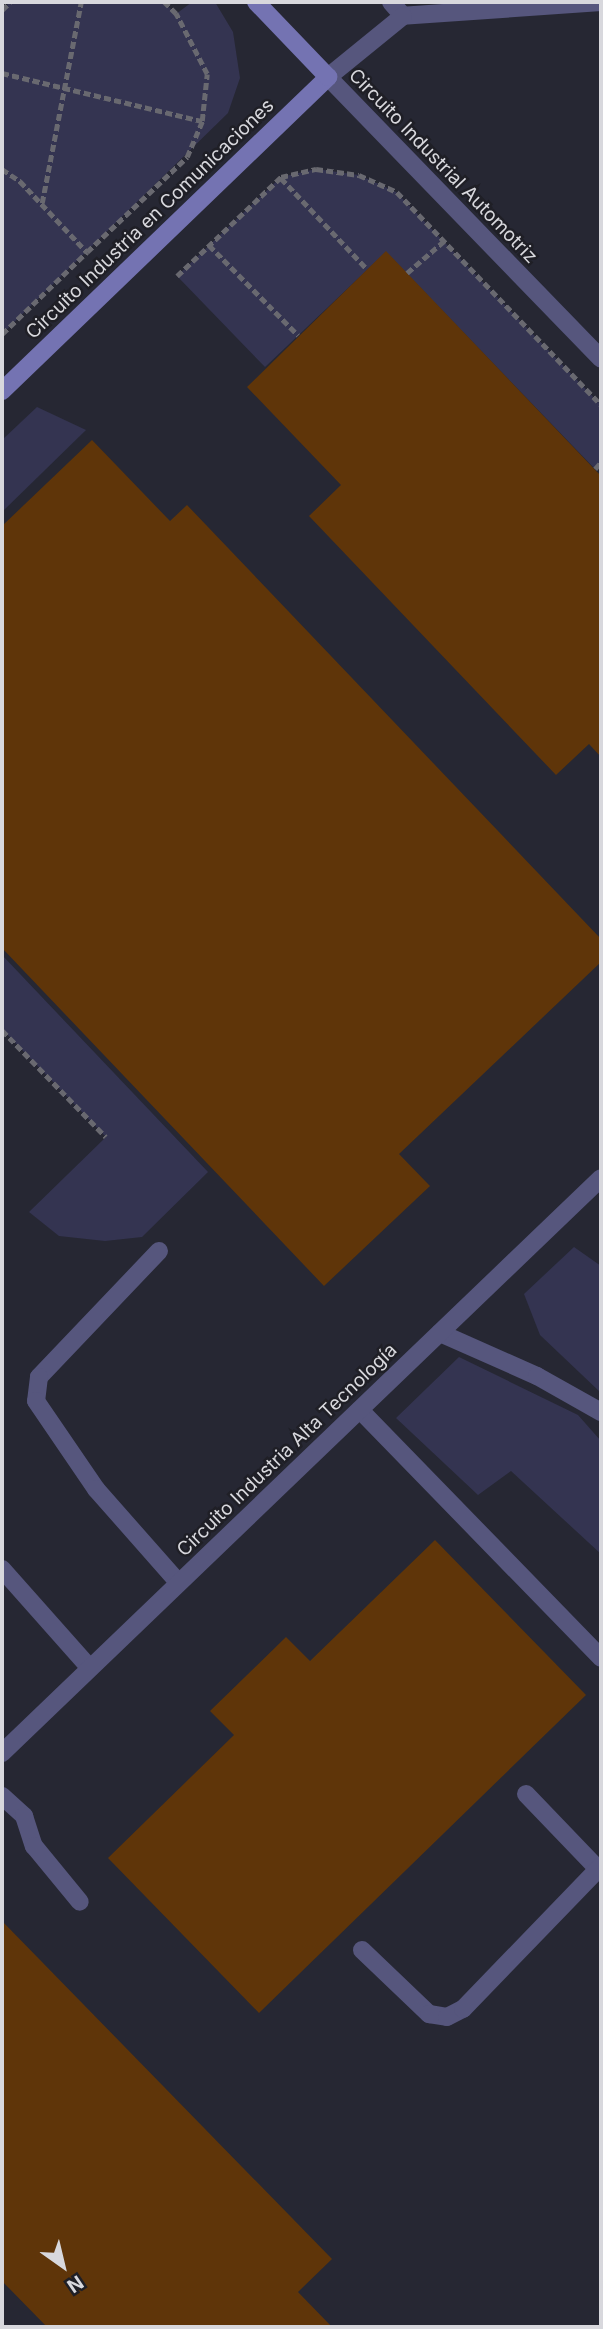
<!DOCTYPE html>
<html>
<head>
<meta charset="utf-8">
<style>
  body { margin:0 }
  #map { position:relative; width:603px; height:2329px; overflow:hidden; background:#1f1f26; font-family:Inter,sans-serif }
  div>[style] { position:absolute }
  .built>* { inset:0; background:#262733; transform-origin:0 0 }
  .green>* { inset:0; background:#343451 }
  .building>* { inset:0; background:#5f3509 }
  .path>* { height:4.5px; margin-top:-2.25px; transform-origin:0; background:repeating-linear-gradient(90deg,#696970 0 7px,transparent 0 10.5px) }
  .lane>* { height:18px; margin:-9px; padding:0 9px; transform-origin:9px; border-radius:9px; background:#56567d }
  .secondary>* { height:18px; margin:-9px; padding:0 9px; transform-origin:9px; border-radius:9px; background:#7473b2 }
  span { translate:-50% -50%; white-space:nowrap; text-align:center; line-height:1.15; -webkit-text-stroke:5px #1f1f26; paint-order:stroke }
  .street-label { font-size:19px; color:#d8d8dd }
  .frame { position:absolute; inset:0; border:4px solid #d8d8dd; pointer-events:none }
  .north { position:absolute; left:28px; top:2231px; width:70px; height:70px; -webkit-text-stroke:5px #1f1f26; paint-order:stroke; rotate:146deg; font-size:19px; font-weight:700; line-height:28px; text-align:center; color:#d8d8dd }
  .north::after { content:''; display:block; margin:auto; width:24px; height:32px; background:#d8d8dd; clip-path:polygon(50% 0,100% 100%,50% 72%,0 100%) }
</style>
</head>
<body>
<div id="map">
  <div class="built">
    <div style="left:2px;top:2px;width:599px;height:2325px"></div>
  </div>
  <div class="green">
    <div style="clip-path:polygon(10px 2px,164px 2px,176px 14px,192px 2px,215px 2px,233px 32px,240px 78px,228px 113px,2px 334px,2px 10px)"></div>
    <div style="clip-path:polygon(316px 169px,359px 175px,396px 192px,601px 405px,601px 462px,595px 469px,386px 252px,265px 367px,177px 276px,281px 177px)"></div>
    <div style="clip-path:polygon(37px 407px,86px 430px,2px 512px,2px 440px)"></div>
    <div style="clip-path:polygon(2px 955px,208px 1172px,142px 1237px,105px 1241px,59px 1236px,29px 1212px,106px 1137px,2px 1029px)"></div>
    <div style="clip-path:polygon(574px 1247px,601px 1266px,600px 1392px,540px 1335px,524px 1294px)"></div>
    <div style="clip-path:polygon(459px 1357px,578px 1415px,601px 1441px,601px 1554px,511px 1471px,478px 1495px,396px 1418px)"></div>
  </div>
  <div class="building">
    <div style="clip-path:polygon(386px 251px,601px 476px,601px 757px,589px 744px,556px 775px,309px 516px,341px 485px,247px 387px)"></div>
    <div style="clip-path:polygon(92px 440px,170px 521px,187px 505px,601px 939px,601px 962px,399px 1154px,430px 1186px,324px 1286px,2px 948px,2px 526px)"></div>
    <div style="clip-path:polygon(435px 1540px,586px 1695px,259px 2013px,108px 1858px,234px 1735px,210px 1711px,286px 1637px,310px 1661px)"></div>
    <div style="clip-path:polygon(2px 1921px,332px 2259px,298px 2292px,332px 2327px,47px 2327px,2px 2281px)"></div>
  </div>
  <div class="path">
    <div style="left:2px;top:10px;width:11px;rotate:-45deg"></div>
    <div style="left:2px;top:73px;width:206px;rotate:13.5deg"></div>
    <div style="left:2px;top:169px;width:22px;rotate:34deg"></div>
    <div style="left:20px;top:181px;width:98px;rotate:46.7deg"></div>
    <div style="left:87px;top:252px;width:138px;rotate:-43.5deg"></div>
    <div style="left:187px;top:157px;width:39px;rotate:-67deg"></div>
    <div style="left:202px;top:121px;width:47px;rotate:-83.9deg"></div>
    <div style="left:207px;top:74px;width:68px;rotate:-117.3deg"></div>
    <div style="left:176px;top:14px;width:17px;rotate:-135deg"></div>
    <div style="left:281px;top:178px;width:125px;rotate:46.6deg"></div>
    <div style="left:42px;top:203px;width:205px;rotate:-79deg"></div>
    <div style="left:209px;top:245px;width:127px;rotate:45.3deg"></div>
    <div style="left:407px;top:273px;width:49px;rotate:-40.9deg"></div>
    <div style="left:177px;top:276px;width:144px;rotate:-43.6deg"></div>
    <div style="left:281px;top:177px;width:36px;rotate:-13deg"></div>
    <div style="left:316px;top:169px;width:43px;rotate:7.9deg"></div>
    <div style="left:359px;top:175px;width:42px;rotate:24.1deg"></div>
    <div style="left:397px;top:192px;width:295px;rotate:46.2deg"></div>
    <div style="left:2px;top:334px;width:118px;rotate:-44deg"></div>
    <div style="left:595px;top:469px;width:9px;rotate:-49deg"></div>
    <div style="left:2px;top:1030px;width:149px;rotate:45.8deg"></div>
  </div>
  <div class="lane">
    <div style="left:391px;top:2px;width:18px;rotate:49deg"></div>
    <div style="left:601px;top:2px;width:198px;rotate:176deg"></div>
    <div style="left:403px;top:16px;width:97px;rotate:140.9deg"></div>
    <div style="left:328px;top:77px;width:392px;rotate:45.9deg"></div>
    <div style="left:159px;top:1251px;width:174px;rotate:133.6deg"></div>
    <div style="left:39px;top:1377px;width:24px;rotate:97deg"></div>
    <div style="left:36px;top:1401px;width:107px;rotate:55.7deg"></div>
    <div style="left:96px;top:1489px;width:125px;rotate:48.6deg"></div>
    <div style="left:440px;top:1333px;width:106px;rotate:23.9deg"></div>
    <div style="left:537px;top:1376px;width:73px;rotate:29.4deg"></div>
    <div style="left:360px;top:1410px;width:346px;rotate:45.8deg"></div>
    <div style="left:2px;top:1569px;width:132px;rotate:48.4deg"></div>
    <div style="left:2px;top:1753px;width:830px;rotate:-43.83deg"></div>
    <div style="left:526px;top:1794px;width:104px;rotate:46.2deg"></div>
    <div style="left:2px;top:1796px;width:30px;rotate:42deg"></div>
    <div style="left:24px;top:1816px;width:32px;rotate:72deg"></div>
    <div style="left:34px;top:1846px;width:72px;rotate:50.6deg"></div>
    <div style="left:362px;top:1950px;width:93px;rotate:43.7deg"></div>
    <div style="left:429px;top:2014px;width:18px;rotate:9deg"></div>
    <div style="left:447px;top:2017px;width:18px;rotate:-27deg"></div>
    <div style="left:463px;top:2009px;width:199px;rotate:-46deg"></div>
  </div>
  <div class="secondary">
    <div style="left:2px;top:391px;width:453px;rotate:-43.9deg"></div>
    <div style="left:328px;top:77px;width:104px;rotate:-133.8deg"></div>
  </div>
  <div class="street-label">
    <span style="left:443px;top:166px;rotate:46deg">Circuito Industrial Automotriz</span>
    <span style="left:150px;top:219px;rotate:-44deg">Circuito Industria en Comunicaciones</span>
    <span style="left:287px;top:1450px;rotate:-44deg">Circuito Industria Alta Tecnología</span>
  </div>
  <div class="frame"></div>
  <div class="north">N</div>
</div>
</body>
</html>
